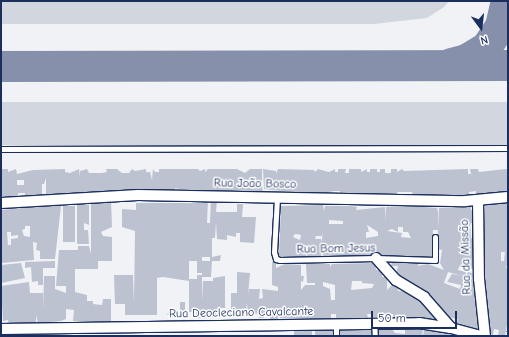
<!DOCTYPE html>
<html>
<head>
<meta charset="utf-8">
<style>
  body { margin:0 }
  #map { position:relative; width:509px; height:337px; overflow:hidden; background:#f1f2f5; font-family:"Comic Neue",sans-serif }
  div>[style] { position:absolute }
  .green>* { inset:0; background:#d2d6df; transform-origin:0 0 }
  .taxiway>* { height:31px; margin:-15.5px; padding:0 15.5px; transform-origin:15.5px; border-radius:15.5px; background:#8690aa }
  .building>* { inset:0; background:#bcc2d0; transform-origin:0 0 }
  .path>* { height:2px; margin-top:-1px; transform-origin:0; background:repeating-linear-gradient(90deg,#1b2f5e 0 1px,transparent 0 4px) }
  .roads { filter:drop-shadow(1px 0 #1b2f5e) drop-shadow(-1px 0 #1b2f5e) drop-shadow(0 1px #1b2f5e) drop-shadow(0 -1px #1b2f5e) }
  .service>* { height:5px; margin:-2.5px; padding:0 2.5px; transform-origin:2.5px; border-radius:2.5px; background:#fff }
  .minor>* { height:10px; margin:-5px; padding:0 5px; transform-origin:5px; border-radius:5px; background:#fff }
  span { translate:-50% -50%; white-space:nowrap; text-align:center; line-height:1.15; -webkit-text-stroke:3px #fff; paint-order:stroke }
  .street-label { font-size:12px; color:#1b2f5e }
  .frame { position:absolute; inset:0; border:2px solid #1b2f5e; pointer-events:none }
  .north { position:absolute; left:461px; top:8px; width:40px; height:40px; -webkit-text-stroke:3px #fff; paint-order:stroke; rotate:165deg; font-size:11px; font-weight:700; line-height:16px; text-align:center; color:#1b2f5e }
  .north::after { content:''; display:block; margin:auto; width:14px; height:18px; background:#1b2f5e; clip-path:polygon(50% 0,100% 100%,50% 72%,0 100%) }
  .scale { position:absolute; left:371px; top:311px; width:86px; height:18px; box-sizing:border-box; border:2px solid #1b2f5e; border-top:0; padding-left:5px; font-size:12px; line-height:14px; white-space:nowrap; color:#1b2f5e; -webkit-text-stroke:3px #fff; paint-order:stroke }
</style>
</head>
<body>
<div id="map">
  <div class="green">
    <div style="clip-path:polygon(1px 1px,449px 1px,444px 7px,427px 18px,374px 24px,1px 24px)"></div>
    <div style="left:1px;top:102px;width:507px;height:43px"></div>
  </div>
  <div class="taxiway">
    <div style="left:451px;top:63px;width:16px;rotate:-15deg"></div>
    <div style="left:466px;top:59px;width:23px;rotate:-31deg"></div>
    <div style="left:486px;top:47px;width:25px;rotate:-56deg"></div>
    <div style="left:500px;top:26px;width:26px;rotate:-77deg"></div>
    <div style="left:1px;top:66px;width:507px;rotate:-0.11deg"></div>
  </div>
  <div class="building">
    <div style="clip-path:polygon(evenodd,1px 169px,8px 169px,8px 172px,16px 169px,17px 174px,33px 170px,65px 169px,65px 172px,70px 173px,79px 169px,80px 177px,80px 171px,87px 169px,89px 173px,102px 173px,107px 172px,106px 169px,117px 169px,122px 173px,129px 173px,132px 169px,135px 171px,146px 169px,146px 172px,150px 172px,152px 180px,153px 169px,155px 172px,159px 172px,159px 169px,198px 169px,200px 171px,205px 169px,205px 172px,208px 169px,237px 169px,245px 173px,250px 169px,262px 169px,262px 181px,258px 181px,258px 186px,262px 186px,263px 192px,187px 190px,187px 186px,187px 191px,175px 188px,175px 191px,146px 189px,129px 193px,129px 189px,122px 190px,122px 193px,108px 194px,101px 191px,93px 194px,46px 195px,46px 178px,44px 184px,42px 184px,42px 195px,25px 197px,25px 193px,18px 193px,18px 198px,9px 199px,9px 196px,1px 196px,1px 169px,17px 180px,24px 180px,24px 185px,17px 185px,17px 180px)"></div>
    <div style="clip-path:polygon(263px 169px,276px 171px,276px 174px,278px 169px,314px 170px,315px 172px,318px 169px,329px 172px,335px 169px,335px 172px,338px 172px,338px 169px,346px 169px,345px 173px,349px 173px,349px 169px,361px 169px,361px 172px,367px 169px,367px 172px,370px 172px,370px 169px,377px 169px,377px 172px,380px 172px,380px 169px,385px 169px,385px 173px,391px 173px,391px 169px,397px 169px,397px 172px,402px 169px,404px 171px,468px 169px,468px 174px,471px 174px,470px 169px,478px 169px,479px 172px,506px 169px,508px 171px,508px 194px,484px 195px,476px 194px,476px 191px,469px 192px,469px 199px,464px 199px,464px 195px,413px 195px,412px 192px,397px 192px,398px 196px,340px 195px,340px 191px,334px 191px,329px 192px,329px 195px,324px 195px,324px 192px,318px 192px,318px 195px,291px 195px,291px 192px,264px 189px)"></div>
    <div style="clip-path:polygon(evenodd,211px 199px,217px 199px,216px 212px,237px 212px,237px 204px,243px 204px,242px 217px,256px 217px,254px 243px,240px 242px,240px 233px,236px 233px,236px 237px,227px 235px,227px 240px,217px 239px,216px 222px,215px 238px,212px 238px,212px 257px,221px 255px,220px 261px,212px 261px,211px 277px,202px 277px,202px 301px,203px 281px,213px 281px,213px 278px,225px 276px,225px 308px,220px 308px,220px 317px,197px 318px,196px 312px,189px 312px,189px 281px,163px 277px,157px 278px,157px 315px,125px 315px,125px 304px,115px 304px,114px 275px,133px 275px,134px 304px,135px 231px,122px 227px,122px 209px,136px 210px,136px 203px,202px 203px,202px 200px,208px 200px,207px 223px,210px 223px,211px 199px,202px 257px,210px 257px,210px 261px,202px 261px,202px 257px,211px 199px,189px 261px,197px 261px,197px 273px,202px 273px,202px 275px,197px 275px,197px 279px,189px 279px,189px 261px)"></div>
    <div style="clip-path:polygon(evenodd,508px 200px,508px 262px,506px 268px,508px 269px,508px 319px,505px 336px,498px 336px,499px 330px,494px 329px,493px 335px,488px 334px,485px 279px,481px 279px,481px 209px,484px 209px,485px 204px,508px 200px,501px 252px,505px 252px,504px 261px,501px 261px,501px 252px)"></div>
    <div style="clip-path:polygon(111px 201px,112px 227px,101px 232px,103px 236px,112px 237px,112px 261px,98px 261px,98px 269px,75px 269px,75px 292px,87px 295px,87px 301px,93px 301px,93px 304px,102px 305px,103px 299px,111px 299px,111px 322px,73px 321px,74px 310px,66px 309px,66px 319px,61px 321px,38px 323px,36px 315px,36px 323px,9px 324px,8px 320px,3px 321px,1px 286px,29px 282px,30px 293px,43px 293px,43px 311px,44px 276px,55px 276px,55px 289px,66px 293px,66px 286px,56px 286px,59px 250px,78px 250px,78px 246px,89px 246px,91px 254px,91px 203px)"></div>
    <div style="clip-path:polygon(77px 203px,89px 205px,89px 225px,84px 223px,84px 230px,88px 230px,89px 244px,77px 244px)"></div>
    <div style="clip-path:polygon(evenodd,424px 204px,424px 207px,437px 208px,438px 212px,438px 230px,433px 230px,432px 257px,374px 256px,373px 250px,373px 256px,323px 257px,322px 246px,321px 257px,307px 257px,307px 250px,306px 257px,285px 258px,279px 255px,281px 206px,323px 205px,324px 211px,325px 206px,351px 206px,357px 207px,356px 210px,385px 207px,385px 222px,386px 207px,424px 204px,329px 220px,343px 221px,343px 224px,329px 224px,329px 220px,424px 204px,367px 225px,378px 232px,378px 236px,366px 238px,366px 232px,369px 232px,367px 225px,424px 204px,398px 227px,403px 227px,403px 232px,408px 232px,411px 238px,401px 237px,402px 233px,387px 231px,392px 229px,398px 232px,398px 227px,424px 204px,323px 229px,322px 239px,321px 242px,321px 239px,315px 239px,316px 236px,322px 236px,323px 229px,424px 204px,295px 234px,301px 235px,300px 240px,293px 237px,295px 234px)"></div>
    <div style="clip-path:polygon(evenodd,43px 206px,61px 206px,55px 259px,40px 259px,40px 251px,36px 250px,37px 243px,33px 242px,34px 260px,1px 263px,1px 210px,43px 206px,25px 226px,30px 226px,30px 237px,24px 236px,22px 230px,25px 229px,25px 226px,43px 206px,7px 232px,11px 232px,11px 236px,18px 235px,18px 238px,11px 239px,11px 245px,8px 245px,7px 232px)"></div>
    <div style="left:63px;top:206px;width:12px;height:36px"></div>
    <div style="clip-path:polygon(evenodd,471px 206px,471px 210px,474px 210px,474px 223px,471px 223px,470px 226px,471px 238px,473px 238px,473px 269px,459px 267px,458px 270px,466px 272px,465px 277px,468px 272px,475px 274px,473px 288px,477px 289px,478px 329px,461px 324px,457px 323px,458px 319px,447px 317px,448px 314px,441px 312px,420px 293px,421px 289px,395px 277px,398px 266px,391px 266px,392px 261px,407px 260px,419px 262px,418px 266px,428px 264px,444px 270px,440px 263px,442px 250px,437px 249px,439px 208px,471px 206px,448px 272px,462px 276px,452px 274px,447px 282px,461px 285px,460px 289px,444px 283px,448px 272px)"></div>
    <div style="clip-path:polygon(55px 261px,55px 268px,43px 268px,43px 285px,38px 285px,38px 281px,32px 282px,31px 267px,25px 268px,25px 262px)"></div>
    <div style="clip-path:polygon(evenodd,272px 262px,276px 262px,276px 268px,285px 264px,301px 265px,301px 276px,304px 276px,303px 282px,301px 281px,301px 290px,305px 285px,315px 285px,315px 283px,307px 283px,306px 264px,330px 264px,330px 267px,332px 264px,375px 263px,376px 270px,382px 270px,382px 277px,387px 277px,387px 290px,392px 285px,398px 286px,398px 291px,416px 292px,436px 314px,435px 321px,394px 318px,393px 314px,388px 314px,388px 317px,373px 317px,373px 314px,367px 314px,368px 318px,336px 318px,336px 314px,331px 314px,331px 318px,300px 320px,280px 318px,278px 315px,278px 320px,270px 320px,270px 313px,264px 313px,264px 318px,259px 318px,259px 314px,248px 313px,247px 303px,246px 312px,232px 311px,232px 317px,225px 317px,225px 310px,231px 310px,231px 293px,237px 293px,237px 272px,250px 273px,248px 296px,249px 289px,260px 289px,259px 299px,263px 298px,262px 289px,278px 291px,278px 287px,272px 285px,272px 262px,352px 281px,362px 281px,362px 283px,374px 284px,372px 288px,351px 290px,352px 281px,272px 262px,323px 282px,335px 285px,335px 300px,331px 300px,330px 289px,323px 286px,323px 282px)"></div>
    <div style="clip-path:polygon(21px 263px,25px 278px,1px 283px,1px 265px)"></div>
    <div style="left:180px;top:302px;width:5px;height:12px"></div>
    <div style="clip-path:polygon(170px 310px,175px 310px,175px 315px,167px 315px)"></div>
    <div style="left:315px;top:328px;width:19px;height:8px"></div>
    <div style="clip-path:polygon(373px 328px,374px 336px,339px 336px,339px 329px)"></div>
    <div style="clip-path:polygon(377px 328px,391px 328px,395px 333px,405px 334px,405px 328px,423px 329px,422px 336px,377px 336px)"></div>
    <div style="clip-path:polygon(312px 329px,312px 336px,294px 336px,294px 330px)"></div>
    <div style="clip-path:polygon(424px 330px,449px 333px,460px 336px,423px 336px)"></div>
  </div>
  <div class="path">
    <div style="left:507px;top:336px;width:8px;rotate:-83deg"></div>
  </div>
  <div class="roads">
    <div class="service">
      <div style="left:1px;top:149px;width:507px;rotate:-0.11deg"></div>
      <div style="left:277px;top:198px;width:54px;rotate:93.2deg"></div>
      <div style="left:274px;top:252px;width:7px;rotate:74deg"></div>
      <div style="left:276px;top:259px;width:4px;rotate:14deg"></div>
      <div style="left:280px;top:260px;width:96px;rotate:-1.2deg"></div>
      <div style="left:376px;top:258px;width:59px;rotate:1.9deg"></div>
      <div style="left:435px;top:260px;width:23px;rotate:-90deg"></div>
      <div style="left:374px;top:323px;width:13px;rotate:86deg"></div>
      <div style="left:336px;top:336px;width:12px;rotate:-90deg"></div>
    </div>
    <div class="minor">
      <div style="left:478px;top:200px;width:79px;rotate:89.3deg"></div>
      <div style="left:479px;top:279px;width:57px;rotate:84deg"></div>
      <div style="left:1px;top:203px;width:137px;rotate:-3.3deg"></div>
      <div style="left:138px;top:195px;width:327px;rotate:1.1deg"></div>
      <div style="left:465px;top:201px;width:43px;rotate:-5.3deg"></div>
      <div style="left:376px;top:258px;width:30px;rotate:48deg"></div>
      <div style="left:396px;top:280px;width:33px;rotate:31deg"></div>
      <div style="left:424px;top:297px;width:41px;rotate:48.9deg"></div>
      <div style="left:1px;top:329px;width:418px;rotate:-0.8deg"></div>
      <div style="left:419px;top:323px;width:32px;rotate:9deg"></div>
      <div style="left:451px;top:328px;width:30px;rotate:15deg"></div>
    </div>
  </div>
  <div class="street-label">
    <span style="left:255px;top:184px;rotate:1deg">Rua João Bosco</span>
    <span style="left:336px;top:249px;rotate:-1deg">Rua Bom Jesus</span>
    <span style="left:466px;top:257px;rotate:-92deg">Rua da Missão</span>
    <span style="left:241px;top:313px;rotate:-1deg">Rua Deocleciano Cavalcante</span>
  </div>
  <div class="frame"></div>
  <div class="north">N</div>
  <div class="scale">50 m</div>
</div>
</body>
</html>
